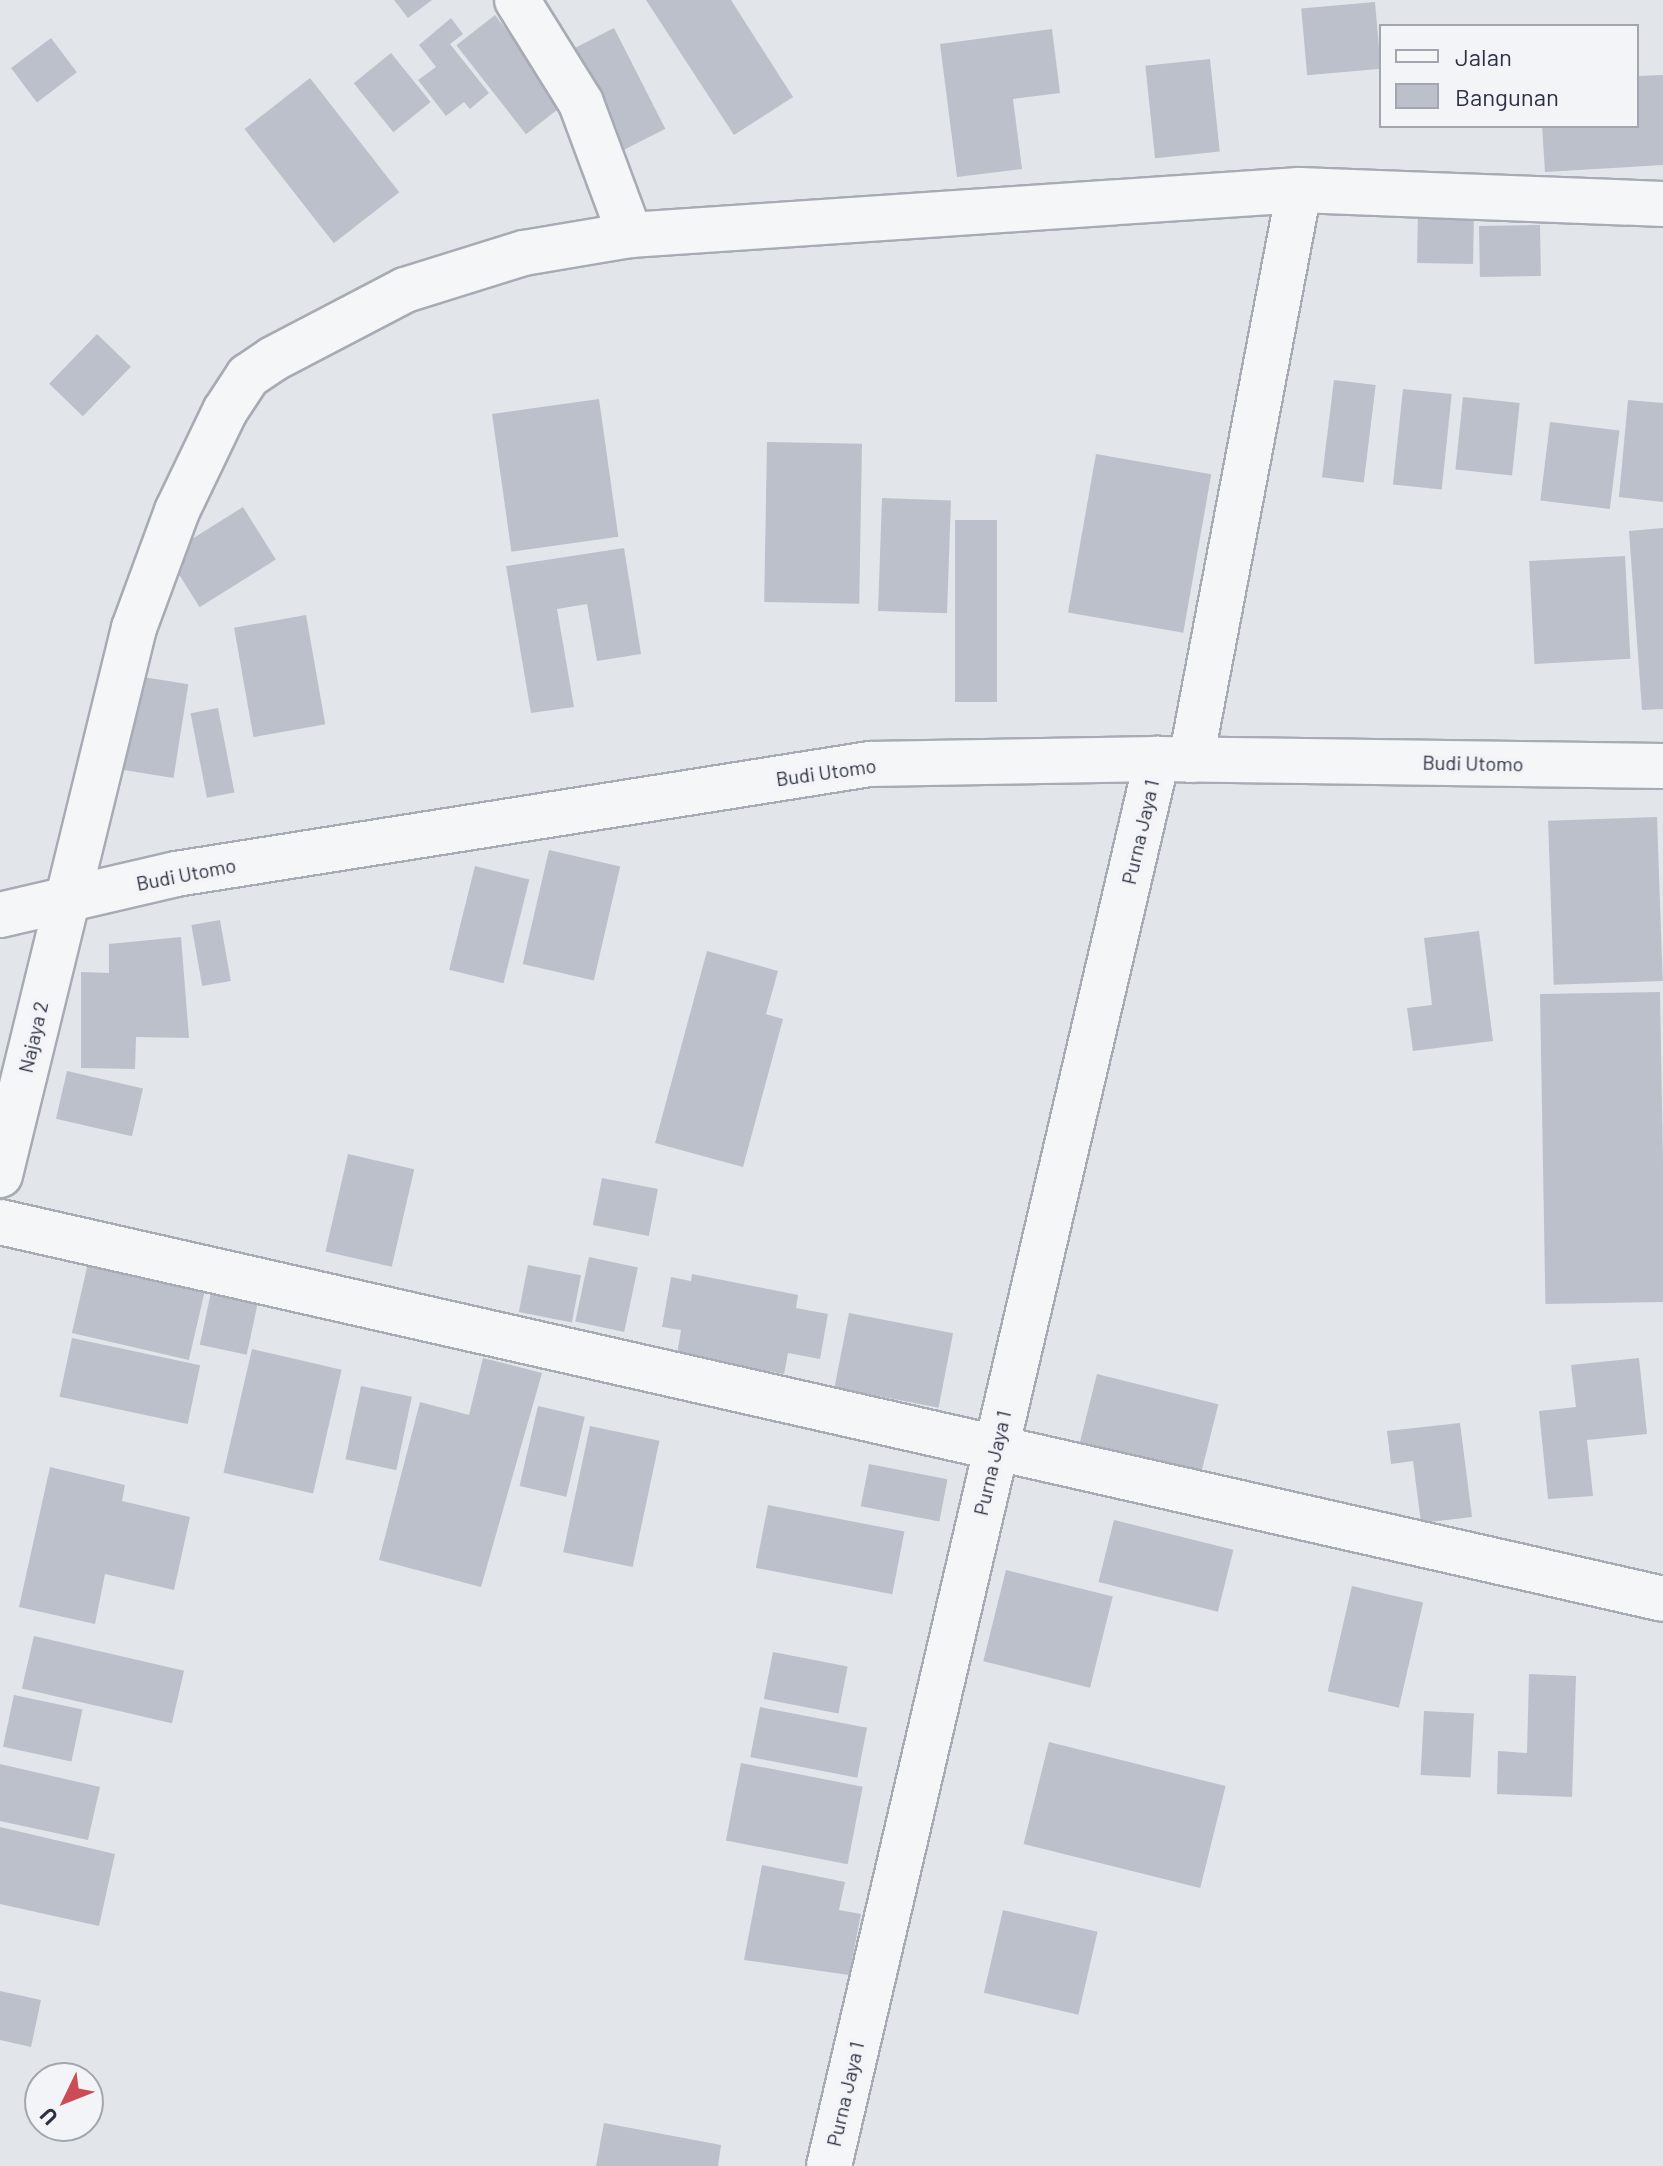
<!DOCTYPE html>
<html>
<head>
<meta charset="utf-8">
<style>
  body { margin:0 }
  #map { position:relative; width:1663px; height:2166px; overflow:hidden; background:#e2e5ea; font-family:Barlow,sans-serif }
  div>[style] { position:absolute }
  .building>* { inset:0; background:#bcc0ca; transform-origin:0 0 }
  .roads { filter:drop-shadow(2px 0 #a7abb4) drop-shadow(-2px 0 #a7abb4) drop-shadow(0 2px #a7abb4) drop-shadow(0 -2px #a7abb4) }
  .minor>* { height:44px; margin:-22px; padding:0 22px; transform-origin:22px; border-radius:22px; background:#f5f6f8 }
  .tertiary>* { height:44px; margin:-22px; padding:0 22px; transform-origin:22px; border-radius:22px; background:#f5f6f8 }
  span { translate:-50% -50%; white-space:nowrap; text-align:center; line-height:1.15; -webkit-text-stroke:8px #f2f4f7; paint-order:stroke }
  .street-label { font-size:20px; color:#2b3142 }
  .legend { position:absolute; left:1379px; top:24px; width:260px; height:104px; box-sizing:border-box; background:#f2f4f7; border:2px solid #a2a6af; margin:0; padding:10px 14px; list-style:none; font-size:24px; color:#2b3142 }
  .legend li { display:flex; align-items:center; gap:16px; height:40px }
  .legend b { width:40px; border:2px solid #a2a6af }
  .north { position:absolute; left:24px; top:2062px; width:80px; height:80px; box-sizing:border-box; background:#f2f4f7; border:2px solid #a2a6af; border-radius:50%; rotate:227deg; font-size:22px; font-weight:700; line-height:32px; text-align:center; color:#2b3142 }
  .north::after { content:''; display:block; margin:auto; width:28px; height:36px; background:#cb4c54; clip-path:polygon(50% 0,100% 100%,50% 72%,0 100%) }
</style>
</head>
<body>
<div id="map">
  <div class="building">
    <div style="clip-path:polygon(394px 0,432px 0,408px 18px)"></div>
    <div style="clip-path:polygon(646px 0,731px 0,793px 97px,734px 135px)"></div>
    <div style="left:1375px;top:2px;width:67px;height:74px;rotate:85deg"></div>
    <div style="left:495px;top:15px;width:113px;height:49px;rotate:52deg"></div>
    <div style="clip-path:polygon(451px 18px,463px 34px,450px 44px,489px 93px,470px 109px,464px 102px,446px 116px,418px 80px,436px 67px,419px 45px)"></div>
    <div style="left:614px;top:28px;width:113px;height:49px;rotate:63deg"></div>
    <div style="clip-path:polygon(1052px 29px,1060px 93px,1013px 99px,1022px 169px,957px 177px,940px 44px)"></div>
    <div style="left:51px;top:38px;width:43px;height:50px;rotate:53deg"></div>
    <div style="left:391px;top:53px;width:63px;height:48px;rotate:51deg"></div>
    <div style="left:1210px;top:59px;width:93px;height:65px;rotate:84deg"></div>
    <div style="clip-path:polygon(1663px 75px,1663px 165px,1545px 172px,1542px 126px,1637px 126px,1637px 76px)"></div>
    <div style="left:310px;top:78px;width:145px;height:83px;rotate:52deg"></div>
    <div style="left:1418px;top:209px;width:56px;height:54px;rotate:1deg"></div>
    <div style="left:1540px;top:225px;width:51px;height:61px;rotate:89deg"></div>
    <div style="left:97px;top:334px;width:47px;height:69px;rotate:44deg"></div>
    <div style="left:1334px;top:380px;width:42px;height:98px;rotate:7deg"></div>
    <div style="left:1403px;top:389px;width:49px;height:96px;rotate:6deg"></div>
    <div style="left:1463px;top:397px;width:57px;height:73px;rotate:6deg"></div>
    <div style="left:599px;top:399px;width:139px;height:108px;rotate:82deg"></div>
    <div style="clip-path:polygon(1628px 400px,1663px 403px,1663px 502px,1619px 497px)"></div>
    <div style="left:1550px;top:422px;width:70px;height:79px;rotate:7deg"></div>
    <div style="left:767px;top:442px;width:95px;height:160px;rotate:1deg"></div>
    <div style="left:1096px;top:454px;width:117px;height:161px;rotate:10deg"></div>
    <div style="left:882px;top:498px;width:69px;height:113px;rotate:2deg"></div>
    <div style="left:243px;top:507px;width:62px;height:90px;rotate:58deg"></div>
    <div style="left:955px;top:520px;width:42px;height:182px"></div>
    <div style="clip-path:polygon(1663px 528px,1663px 709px,1642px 710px,1629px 531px)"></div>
    <div style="clip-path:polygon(624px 548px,641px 654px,597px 661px,587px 604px,557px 609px,574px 707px,531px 713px,506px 566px)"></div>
    <div style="left:1625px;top:556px;width:103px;height:96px;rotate:87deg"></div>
    <div style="left:306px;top:615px;width:111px;height:73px;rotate:80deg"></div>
    <div style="left:137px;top:676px;width:52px;height:95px;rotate:9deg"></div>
    <div style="left:218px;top:708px;width:86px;height:28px;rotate:79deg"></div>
    <div style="left:1657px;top:817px;width:164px;height:109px;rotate:88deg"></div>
    <div style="left:549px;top:850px;width:73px;height:117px;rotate:13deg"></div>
    <div style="left:475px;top:866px;width:56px;height:107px;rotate:14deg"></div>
    <div style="left:220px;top:920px;width:62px;height:29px;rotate:80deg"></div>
    <div style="clip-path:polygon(1479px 931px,1493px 1041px,1413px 1051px,1407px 1008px,1432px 1005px,1424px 938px)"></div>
    <div style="clip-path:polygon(181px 937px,189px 1038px,136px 1037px,135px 1069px,81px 1068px,81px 972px,109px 973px,109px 944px)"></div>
    <div style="clip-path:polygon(707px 951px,778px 971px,766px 1014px,783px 1019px,743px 1167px,655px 1143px)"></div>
    <div style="left:1660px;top:992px;width:310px;height:120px;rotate:89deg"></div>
    <div style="left:67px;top:1071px;width:78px;height:49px;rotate:13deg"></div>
    <div style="left:348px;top:1154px;width:68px;height:100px;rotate:13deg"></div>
    <div style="left:602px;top:1178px;width:57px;height:48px;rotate:11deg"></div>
    <div style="left:589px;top:1257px;width:50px;height:66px;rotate:12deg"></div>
    <div style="left:89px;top:1259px;width:120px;height:76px;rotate:13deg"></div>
    <div style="left:528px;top:1265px;width:54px;height:48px;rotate:11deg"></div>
    <div style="clip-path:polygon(692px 1274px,798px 1295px,796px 1308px,828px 1314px,820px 1359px,788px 1353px,784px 1374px,677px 1354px,681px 1330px,662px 1327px,671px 1277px,691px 1281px)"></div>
    <div style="left:211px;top:1292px;width:48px;height:54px;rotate:12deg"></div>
    <div style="left:849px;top:1313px;width:106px;height:76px;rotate:11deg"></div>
    <div style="left:72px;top:1338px;width:131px;height:60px;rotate:12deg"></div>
    <div style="left:252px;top:1349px;width:92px;height:127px;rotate:13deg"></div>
    <div style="clip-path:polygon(483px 1358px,542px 1373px,481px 1587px,379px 1560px,420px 1402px,469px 1415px)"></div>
    <div style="clip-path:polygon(1639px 1358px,1647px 1434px,1587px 1440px,1593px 1496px,1548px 1499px,1539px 1411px,1576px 1407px,1571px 1365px)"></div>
    <div style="left:1097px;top:1374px;width:125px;height:80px;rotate:14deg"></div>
    <div style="left:361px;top:1386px;width:52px;height:75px;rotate:12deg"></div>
    <div style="left:538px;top:1406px;width:48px;height:82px;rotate:13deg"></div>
    <div style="clip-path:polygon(1460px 1423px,1472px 1517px,1421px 1523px,1413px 1461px,1391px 1464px,1387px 1431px)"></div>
    <div style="left:590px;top:1426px;width:71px;height:129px;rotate:12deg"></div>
    <div style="left:869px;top:1464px;width:80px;height:43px;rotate:11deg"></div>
    <div style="clip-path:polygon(50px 1467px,125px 1485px,122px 1501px,190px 1517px,174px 1590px,105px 1574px,95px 1624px,19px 1607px)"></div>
    <div style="left:768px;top:1505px;width:139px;height:64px;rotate:11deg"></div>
    <div style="left:1114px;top:1520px;width:123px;height:64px;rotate:14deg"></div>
    <div style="left:1006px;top:1570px;width:110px;height:94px;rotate:14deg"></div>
    <div style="left:1352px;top:1586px;width:73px;height:108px;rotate:13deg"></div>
    <div style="left:34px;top:1636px;width:154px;height:54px;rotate:13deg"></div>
    <div style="left:773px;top:1652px;width:76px;height:48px;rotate:11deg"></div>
    <div style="clip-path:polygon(1529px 1674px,1576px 1676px,1572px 1797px,1497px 1794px,1498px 1751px,1527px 1753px)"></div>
    <div style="left:14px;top:1695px;width:70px;height:53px;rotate:12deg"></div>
    <div style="left:760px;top:1707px;width:109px;height:51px;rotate:11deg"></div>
    <div style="left:1424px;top:1711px;width:50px;height:64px;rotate:3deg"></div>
    <div style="left:1049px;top:1742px;width:182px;height:105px;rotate:14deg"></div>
    <div style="left:741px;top:1763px;width:124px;height:79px;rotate:11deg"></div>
    <div style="clip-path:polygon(0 1764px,100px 1787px,88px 1840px,0 1821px)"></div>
    <div style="clip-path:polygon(0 1827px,115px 1854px,99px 1926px,0 1904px)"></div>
    <div style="clip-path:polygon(762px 1865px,845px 1882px,839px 1910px,861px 1914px,849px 1975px,744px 1960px)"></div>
    <div style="left:1003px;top:1910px;width:97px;height:85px;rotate:13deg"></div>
    <div style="clip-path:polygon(0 1991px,41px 2000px,31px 2047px,0 2040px)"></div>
    <div style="clip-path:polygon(604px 2123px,721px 2145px,718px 2166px,596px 2166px)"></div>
  </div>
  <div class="roads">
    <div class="minor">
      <div style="left:517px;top:0;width:121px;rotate:58.1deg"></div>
      <div style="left:581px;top:103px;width:141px;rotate:69.6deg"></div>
      <div style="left:1191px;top:760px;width:580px;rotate:-79.27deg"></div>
      <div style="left:0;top:1175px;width:563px;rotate:-76.24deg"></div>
      <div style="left:134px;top:628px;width:125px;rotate:-69.8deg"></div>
      <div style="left:177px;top:511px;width:111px;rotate:-64.4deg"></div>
      <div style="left:225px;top:411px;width:42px;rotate:-56.7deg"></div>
      <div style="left:248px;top:376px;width:30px;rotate:-34deg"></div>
      <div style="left:273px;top:359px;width:149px;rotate:-27.6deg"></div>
      <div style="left:405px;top:290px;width:125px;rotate:-17.3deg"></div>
      <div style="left:524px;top:253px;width:108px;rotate:-9.6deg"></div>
      <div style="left:630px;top:235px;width:671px;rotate:-3.85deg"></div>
      <div style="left:1299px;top:190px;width:364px;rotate:2.2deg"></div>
      <div style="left:0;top:1222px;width:1705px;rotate:12.77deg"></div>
      <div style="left:829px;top:2166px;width:1445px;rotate:-76.88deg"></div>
    </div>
    <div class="tertiary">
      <div style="left:0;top:915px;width:181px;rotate:-13.1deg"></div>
      <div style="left:176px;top:874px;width:703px;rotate:-9.01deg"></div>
      <div style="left:870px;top:764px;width:287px;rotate:-1deg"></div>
      <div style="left:1157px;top:759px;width:506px;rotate:0.79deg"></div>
    </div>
  </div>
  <div class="street-label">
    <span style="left:1473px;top:763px;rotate:1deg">Budi Utomo</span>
    <span style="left:826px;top:772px;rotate:-8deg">Budi Utomo</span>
    <span style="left:1140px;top:832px;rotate:-77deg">Purna Jaya 1</span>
    <span style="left:186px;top:874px;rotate:-11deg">Budi Utomo</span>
    <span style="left:33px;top:1037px;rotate:-77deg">Najaya 2</span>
    <span style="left:992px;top:1463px;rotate:-77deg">Purna Jaya 1</span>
    <span style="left:845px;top:2094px;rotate:-77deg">Purna Jaya 1</span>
  </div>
  <ul class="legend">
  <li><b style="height:10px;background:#f5f6f8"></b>Jalan</li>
  <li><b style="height:22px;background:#bcc0ca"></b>Bangunan</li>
  </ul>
  <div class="north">U</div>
</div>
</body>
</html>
